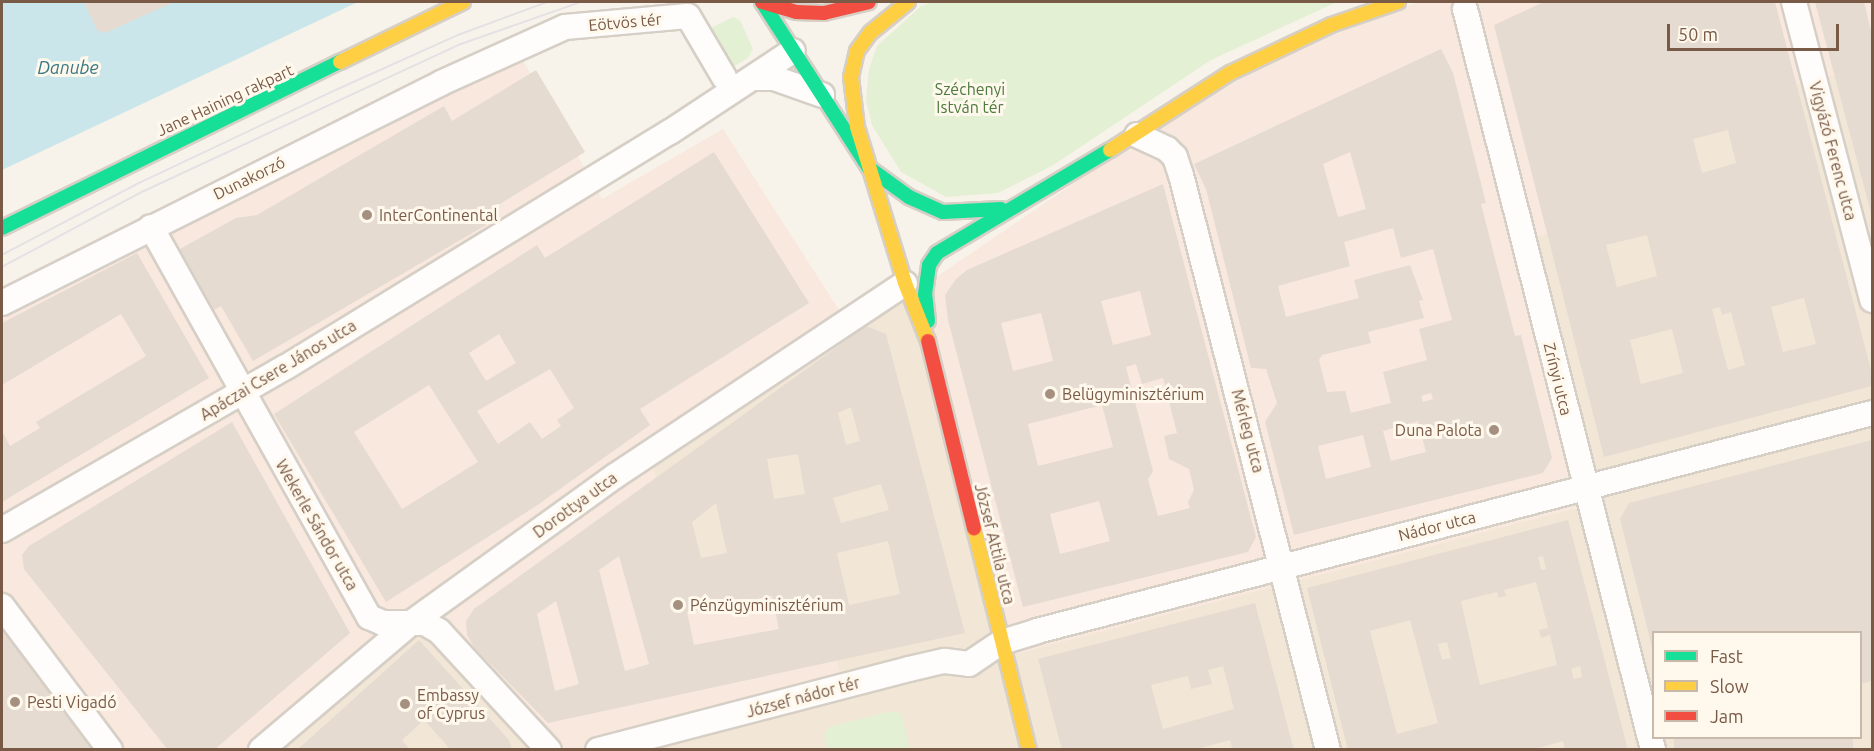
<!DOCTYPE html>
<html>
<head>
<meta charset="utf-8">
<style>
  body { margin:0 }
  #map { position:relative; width:1874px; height:751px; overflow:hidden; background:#f8f3ea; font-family:Ubuntu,sans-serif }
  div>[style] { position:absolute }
  .residential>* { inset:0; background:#f2e6d7 }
  .commercial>* { inset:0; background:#f9e8dd }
  .green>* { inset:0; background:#e3f0d3 }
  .water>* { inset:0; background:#cae6ea }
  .building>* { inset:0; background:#e5dbd1; transform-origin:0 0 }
  .roads { filter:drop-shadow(2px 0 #d6cfc6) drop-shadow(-2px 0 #d6cfc6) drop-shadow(0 2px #d6cfc6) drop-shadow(0 -2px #d6cfc6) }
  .street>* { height:24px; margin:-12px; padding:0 12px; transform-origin:12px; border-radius:12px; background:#fefdfc }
  .fast>* { height:14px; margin:-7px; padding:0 7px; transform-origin:7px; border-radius:7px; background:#16e098 }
  .slow>* { height:14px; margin:-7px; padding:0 7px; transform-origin:7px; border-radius:7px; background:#ffcf43 }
  .jam>* { height:14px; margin:-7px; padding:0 7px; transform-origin:7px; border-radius:7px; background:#f24e42 }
  .tram>* { height:1.5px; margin:-0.75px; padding:0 0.75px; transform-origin:0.75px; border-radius:0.75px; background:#e4e1e5 }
  .dots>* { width:16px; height:16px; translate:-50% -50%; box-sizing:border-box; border:3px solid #fff8ec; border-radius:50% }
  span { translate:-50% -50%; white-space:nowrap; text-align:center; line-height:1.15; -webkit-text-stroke:6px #fff8ec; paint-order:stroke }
  .street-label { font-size:16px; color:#795a47 }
  .park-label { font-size:16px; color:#4c7a3c }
  .poi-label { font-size:16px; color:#795a47 }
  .left { translate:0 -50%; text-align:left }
  .right { translate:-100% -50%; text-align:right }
  .water-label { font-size:18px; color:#3b7987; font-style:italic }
  .frame { position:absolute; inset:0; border:3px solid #795a47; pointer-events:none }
  .legend { position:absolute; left:1652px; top:631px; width:210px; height:108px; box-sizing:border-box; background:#fff8ec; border:2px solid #c9b9aa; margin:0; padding:8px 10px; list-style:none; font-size:18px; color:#795a47 }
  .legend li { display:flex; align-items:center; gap:12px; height:30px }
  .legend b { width:30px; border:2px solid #c9b9aa }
  .scale { position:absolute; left:1667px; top:24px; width:172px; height:27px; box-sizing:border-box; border:3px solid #795a47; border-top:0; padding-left:8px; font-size:18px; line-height:21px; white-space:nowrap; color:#795a47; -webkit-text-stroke:4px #fff8ec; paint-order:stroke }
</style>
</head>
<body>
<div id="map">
  <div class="residential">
    <div style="clip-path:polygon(evenodd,1872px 66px,1872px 749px,590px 750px,680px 590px,653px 466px,848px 324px,920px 288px,1285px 583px,1604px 501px,1534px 237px,1547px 233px,1671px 115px,1872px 66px,1654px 632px,1860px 632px,1860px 738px,1654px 738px,1654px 632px)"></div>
    <div style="clip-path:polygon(420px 627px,539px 750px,262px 750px)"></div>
  </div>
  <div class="commercial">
    <div style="clip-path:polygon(1418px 2px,1872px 2px,1872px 66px,1671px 115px,1693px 198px,1534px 237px,1604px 501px,1012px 655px,920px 288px,1136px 141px,1274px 58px)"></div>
    <div style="clip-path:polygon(509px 36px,602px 199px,723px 129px,848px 324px,653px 466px,680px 589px,808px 531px,841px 678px,590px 749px,539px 749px,420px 627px,262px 749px,2px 750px,2px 292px)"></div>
  </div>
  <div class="green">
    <div style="clip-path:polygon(932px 2px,1337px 2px,1211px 60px,1052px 166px,998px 193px,946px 197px,901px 172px,872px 125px,866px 100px,869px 69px,877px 46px,921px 6px)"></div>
    <div style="clip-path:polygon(733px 17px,740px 20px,753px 49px,748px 58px,728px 70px,705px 31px)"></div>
    <div style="clip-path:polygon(893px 711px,901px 714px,910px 749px,828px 749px,824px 735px,829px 727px)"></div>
  </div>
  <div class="water">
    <div style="clip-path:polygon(2px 2px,358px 2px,2px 170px)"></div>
  </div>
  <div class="building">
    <div style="clip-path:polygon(84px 2px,174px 2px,105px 33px,97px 30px)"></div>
    <div style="clip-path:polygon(evenodd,1544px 2px,1775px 2px,1872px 374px,1872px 386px,1604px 457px,1494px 25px,1544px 2px,1728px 130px,1736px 163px,1702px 173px,1693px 139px,1728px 130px,1544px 2px,1647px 235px,1657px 276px,1617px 287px,1606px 245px,1647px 235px,1544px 2px,1804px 298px,1816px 344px,1783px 352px,1771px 307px,1804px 298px,1544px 2px,1720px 307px,1722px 315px,1731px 312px,1745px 365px,1728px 370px,1712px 309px,1720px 307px,1544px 2px,1672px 329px,1683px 373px,1641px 384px,1630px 340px,1672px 329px)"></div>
    <div style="clip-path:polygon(1815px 2px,1864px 2px,1872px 35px,1872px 217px)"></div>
    <div style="clip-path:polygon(evenodd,1441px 49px,1453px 73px,1486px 203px,1481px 204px,1515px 336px,1521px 335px,1552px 458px,1543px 473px,1294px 535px,1265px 422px,1277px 403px,1266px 369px,1251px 368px,1206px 189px,1194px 164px,1441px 49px,1350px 152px,1366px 209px,1338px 217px,1323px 164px,1350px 152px,1441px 49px,1393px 228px,1401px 258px,1433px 249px,1452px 320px,1419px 329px,1427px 360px,1383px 372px,1391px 403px,1351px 413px,1345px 391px,1327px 392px,1319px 360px,1322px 355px,1371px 343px,1368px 332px,1424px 318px,1419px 301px,1423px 300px,1410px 265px,1354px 280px,1359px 298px,1286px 317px,1278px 286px,1350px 266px,1344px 242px,1393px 228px,1441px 49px,1431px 393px,1433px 399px,1423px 402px,1421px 396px,1431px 393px,1441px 49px,1418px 421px,1426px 452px,1391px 461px,1383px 431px,1418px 421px,1441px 49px,1363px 435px,1371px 467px,1326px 479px,1318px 446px,1363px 435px)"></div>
    <div style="clip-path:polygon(536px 70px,585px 152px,480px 216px,486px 225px,253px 361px,221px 306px,214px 310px,199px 283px,196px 285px,178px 250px,236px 218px,257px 215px,444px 106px,452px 121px)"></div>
    <div style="clip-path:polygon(evenodd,714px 152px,809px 303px,640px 409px,650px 425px,536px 506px,386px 602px,274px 414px,537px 245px,545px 258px,714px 152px,499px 334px,516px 363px,486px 381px,469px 353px,499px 334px,714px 152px,550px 369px,574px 408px,557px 420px,561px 426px,542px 439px,530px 422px,498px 444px,477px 411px,550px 369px,714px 152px,429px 385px,478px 462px,402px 509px,354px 432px,429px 385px)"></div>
    <div style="clip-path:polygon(evenodd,1163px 184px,1256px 537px,1248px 552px,1023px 607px,948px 320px,945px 295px,956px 279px,967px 270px,1163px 184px,1140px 291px,1151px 335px,1113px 345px,1101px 301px,1140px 291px,1163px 184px,1041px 313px,1053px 361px,1013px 371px,1001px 323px,1041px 313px,1163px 184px,1136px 364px,1142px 384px,1163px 378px,1177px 433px,1164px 436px,1169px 459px,1189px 469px,1194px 490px,1188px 502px,1190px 508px,1158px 516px,1148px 479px,1153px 471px,1126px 367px,1136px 364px,1163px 184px,1102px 405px,1113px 447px,1038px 466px,1028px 424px,1102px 405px,1163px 184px,1099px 501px,1110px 541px,1060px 554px,1050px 514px,1099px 501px)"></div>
    <div style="clip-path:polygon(137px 253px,209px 378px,2px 502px,2px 431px,10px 446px,40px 428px,36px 422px,146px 356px,121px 314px,2px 385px,2px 323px)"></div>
    <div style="clip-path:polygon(evenodd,866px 326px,886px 334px,965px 633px,548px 723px,474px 647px,467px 635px,466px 621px,474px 609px,866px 326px,851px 407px,860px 441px,846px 445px,838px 413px,851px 407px,866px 326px,798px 454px,805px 494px,774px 499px,767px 459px,798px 454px,866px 326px,881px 484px,889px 510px,841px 523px,833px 498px,881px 484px,866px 326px,716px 503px,727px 553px,701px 558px,692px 522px,716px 503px,866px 326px,888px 541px,900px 594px,849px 605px,837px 553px,888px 541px,866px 326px,619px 556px,649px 664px,625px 671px,599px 570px,619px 556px,866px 326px,772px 596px,779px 629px,694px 645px,687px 612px,772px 596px,866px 326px,556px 601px,579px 684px,555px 691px,537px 614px,556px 601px)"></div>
    <div style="clip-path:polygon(232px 422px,350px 633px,214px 750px,168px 750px,24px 569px,22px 555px,29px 546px)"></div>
    <div style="clip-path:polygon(1872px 440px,1872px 681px,1860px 684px,1860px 632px,1654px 632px,1653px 651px,1620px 519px,1629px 503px)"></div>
    <div style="clip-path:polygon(evenodd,1568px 520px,1628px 750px,1565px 750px,1563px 741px,1531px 750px,1348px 750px,1307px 588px,1568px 520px,1543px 556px,1546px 569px,1541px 570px,1538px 557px,1543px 556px,1568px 520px,1536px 582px,1548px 628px,1539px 630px,1541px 638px,1550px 635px,1557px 665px,1480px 685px,1461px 601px,1497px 592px,1498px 598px,1506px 596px,1504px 590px,1536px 582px,1568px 520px,1410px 620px,1438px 723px,1397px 734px,1370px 631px,1410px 620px,1568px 520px,1447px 642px,1451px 658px,1442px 660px,1438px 644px,1447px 642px,1568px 520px,1580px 666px,1582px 677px,1574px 679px,1571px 669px,1580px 666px)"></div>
    <div style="clip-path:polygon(evenodd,1255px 603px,1294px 750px,1233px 750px,1230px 740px,1194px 750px,1062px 750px,1038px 659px,1255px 603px,1223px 666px,1234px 709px,1163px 729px,1151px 685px,1188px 676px,1191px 689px,1212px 684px,1208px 670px,1223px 666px)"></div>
    <div style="clip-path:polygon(2px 630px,12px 644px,15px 642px,95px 750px,2px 750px)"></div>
    <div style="clip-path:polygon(419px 640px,509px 740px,512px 750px,451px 750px,424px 720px,402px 740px,410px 750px,297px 750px)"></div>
    <div style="left:1674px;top:738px;width:179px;height:12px"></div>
  </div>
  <div class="roads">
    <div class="street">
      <div style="left:1794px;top:2px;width:308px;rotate:75.3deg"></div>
      <div style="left:1465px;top:9px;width:764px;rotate:75.76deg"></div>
      <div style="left:756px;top:78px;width:18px"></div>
      <div style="left:774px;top:78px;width:51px;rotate:19.5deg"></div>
      <div style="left:1137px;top:135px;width:33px;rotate:25deg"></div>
      <div style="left:1167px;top:149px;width:11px;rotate:45deg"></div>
      <div style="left:1175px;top:157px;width:19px;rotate:72deg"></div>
      <div style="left:1181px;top:175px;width:593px;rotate:75.66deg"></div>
      <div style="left:151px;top:227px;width:447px;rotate:60.8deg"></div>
      <div style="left:369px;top:617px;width:15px;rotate:23deg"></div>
      <div style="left:383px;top:623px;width:42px"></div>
      <div style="left:425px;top:623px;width:16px;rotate:30deg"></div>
      <div style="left:439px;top:631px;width:162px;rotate:47.3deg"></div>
      <div style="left:2px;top:303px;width:491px;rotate:-26.6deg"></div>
      <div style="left:441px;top:83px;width:136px;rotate:-24.3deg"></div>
      <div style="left:565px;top:27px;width:123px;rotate:-5.1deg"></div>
      <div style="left:688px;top:16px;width:71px;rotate:59.5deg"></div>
      <div style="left:2px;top:530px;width:327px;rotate:-29.9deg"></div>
      <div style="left:286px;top:367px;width:450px;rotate:-31.5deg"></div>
      <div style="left:670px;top:132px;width:147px;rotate:-33.4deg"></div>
      <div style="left:2px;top:606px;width:180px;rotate:53.1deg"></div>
      <div style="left:261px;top:750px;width:197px;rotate:-40.3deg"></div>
      <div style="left:411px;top:623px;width:251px;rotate:-35.8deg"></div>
      <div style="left:615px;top:476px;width:348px;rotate:-33.6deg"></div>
      <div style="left:598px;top:750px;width:321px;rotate:-14.6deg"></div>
      <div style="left:909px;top:669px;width:37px;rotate:-13deg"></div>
      <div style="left:945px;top:661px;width:24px;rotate:7deg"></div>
      <div style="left:969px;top:664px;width:40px;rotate:-34deg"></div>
      <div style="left:1002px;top:642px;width:37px;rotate:-17deg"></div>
      <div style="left:1037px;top:631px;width:863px;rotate:-14.63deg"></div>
    </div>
    <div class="fast">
      <div style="left:762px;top:2px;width:197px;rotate:57.2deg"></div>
      <div style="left:869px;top:168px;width:49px;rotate:35.9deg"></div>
      <div style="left:909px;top:197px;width:37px;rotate:24deg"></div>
      <div style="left:943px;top:212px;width:58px;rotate:-3deg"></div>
      <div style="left:2px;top:228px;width:377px;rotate:-26.2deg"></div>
      <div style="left:928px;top:321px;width:27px;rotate:-96deg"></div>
      <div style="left:925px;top:294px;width:29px;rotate:-82deg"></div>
      <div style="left:929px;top:265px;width:14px;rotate:-56deg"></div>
      <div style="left:937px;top:253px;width:201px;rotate:-30.8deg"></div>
    </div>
    <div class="slow">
      <div style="left:908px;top:2px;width:49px;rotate:140.8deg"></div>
      <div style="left:870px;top:33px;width:22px;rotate:126deg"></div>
      <div style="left:857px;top:51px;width:27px;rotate:103deg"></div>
      <div style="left:851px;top:77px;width:50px;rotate:83.2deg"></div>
      <div style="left:857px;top:127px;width:163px;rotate:72.9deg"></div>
      <div style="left:905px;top:283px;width:62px;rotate:68.4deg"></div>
      <div style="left:340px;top:62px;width:137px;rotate:-26deg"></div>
      <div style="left:1110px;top:150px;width:143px;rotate:-32.7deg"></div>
      <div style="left:1230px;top:73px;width:112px;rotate:-25.4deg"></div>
      <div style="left:1331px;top:25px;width:71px;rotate:-18.9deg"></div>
      <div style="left:974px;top:528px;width:229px;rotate:76.1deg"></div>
    </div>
    <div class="jam">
      <div style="left:762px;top:2px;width:35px;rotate:16deg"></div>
      <div style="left:796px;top:12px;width:28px;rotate:2deg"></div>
      <div style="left:824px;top:13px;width:46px;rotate:-13.7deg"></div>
      <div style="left:928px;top:341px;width:193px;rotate:76.2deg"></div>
    </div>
  </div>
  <div class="tram">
    <div style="left:2px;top:255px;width:155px;rotate:-27.7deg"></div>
    <div style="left:139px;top:183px;width:220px;rotate:-25.3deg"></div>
    <div style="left:338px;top:89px;width:132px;rotate:-24.2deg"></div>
    <div style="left:458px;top:35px;width:95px;rotate:-20.3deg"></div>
    <div style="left:2px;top:267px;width:161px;rotate:-28.2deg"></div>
    <div style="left:144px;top:191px;width:349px;rotate:-24.9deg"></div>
    <div style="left:461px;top:44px;width:127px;rotate:-19.3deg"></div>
    <div style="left:581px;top:2px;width:98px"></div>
  </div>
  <div class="dots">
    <div style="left:367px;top:215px;background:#a59080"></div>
    <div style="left:1050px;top:394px;background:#a59080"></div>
    <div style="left:1494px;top:430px;background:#a59080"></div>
    <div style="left:678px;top:605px;background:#a59080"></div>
    <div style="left:15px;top:702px;background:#a59080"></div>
    <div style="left:405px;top:704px;background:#a59080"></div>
  </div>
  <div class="street-label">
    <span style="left:625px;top:22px;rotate:-5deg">Eötvös tér</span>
    <span style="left:225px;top:100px;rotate:-25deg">Jane Haining rakpart</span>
    <span style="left:1833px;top:151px;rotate:75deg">Vigyázó Ferenc utca</span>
    <span style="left:249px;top:178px;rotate:-26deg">Dunakorzó</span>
    <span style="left:278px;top:370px;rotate:-31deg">Apáczai Csere János utca</span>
    <span style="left:1558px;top:379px;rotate:76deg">Zrínyi utca</span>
    <span style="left:1248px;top:431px;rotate:75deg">Mérleg utca</span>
    <span style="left:575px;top:505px;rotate:-36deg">Dorottya utca</span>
    <span style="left:317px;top:525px;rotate:60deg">Wekerle Sándor utca</span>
    <span style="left:1437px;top:526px;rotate:-14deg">Nádor utca</span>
    <span style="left:995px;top:544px;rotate:76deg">József Attila utca</span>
    <span style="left:803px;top:697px;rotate:-15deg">József nádor tér</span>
  </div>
  <div class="park-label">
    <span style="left:970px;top:98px">Széchenyi<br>István tér</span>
  </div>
  <div class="poi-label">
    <span class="left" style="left:379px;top:215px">InterContinental</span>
    <span class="left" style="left:1062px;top:394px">Belügyminisztérium</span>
    <span class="right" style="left:1482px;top:430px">Duna Palota</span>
    <span class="left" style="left:690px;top:605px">Pénzügyminisztérium</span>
    <span class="left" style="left:417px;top:704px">Embassy<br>of Cyprus</span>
    <span class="left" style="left:27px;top:702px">Pesti Vigadó</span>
  </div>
  <div class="water-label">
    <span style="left:68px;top:67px">Danube</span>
  </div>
  <div class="frame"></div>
  <ul class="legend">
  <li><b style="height:8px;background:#16e098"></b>Fast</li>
  <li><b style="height:8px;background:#ffcf43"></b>Slow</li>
  <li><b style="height:8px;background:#f24e42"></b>Jam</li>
  </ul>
  <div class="scale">50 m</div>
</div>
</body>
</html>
